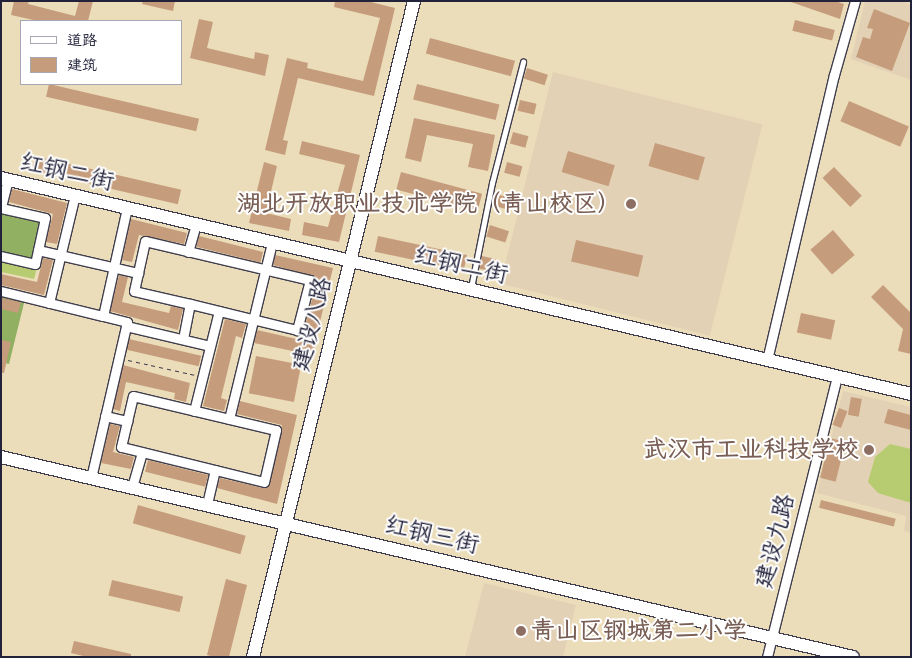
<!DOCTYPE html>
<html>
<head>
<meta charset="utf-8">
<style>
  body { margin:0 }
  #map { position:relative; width:912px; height:658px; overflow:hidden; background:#ebddba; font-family:Caveat,"LXGW WenKai TC",sans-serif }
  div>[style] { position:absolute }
  .built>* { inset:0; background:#e3d1b5; transform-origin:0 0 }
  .green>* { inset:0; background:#b7cc70 }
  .forest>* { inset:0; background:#91b062 }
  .building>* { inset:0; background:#c69d7c; transform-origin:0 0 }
  .path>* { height:1px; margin-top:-0.5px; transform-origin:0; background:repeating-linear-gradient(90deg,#403e4e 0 4px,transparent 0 8px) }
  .roads { filter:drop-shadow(1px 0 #403e4e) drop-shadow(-1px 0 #403e4e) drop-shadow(0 1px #403e4e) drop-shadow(0 -1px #403e4e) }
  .lane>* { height:4.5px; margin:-2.25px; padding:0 2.25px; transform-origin:2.25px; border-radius:2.25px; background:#fff }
  .street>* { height:9px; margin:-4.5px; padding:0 4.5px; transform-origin:4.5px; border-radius:4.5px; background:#fff }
  .secondary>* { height:12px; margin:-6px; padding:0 6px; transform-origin:6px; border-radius:6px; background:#fff }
  .dots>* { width:14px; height:14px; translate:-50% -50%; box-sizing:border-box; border:2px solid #fff; border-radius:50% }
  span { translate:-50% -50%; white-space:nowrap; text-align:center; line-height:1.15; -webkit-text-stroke:4px #fff; paint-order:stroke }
  .street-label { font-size:24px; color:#22223b }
  .education-label { font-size:24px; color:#785e54; font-weight:700 }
  .right { translate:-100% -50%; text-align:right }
  .left { translate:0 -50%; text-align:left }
  .frame { position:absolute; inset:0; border:2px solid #22223b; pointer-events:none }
  .legend { position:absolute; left:20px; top:20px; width:162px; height:65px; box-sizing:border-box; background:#fff; border:1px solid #a7a7b1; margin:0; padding:6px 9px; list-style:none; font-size:15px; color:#22223b }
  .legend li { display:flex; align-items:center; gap:10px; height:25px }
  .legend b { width:25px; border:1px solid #a7a7b1 }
</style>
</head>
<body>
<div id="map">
  <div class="built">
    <div style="clip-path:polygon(865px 1px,901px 1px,911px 5px,911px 80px,851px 59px)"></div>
    <div style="left:553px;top:72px;width:216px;height:218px;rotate:14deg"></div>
    <div style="clip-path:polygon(843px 391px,911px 407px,911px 533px,904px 531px,906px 516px,817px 493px)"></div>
    <div style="clip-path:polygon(484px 583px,576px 605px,563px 657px,465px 657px)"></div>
  </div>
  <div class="green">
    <div style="clip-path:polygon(1px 259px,37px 268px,34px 279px,1px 272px)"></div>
    <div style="clip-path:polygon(890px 444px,911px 449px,911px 503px,878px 493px,868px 482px,875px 457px)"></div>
  </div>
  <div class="forest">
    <div style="clip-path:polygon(1px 210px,42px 220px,32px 261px,1px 254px)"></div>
    <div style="clip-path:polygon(1px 293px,25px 299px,9px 364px,1px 362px)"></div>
  </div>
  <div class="building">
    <div style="clip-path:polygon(14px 1px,29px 1px,28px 4px,75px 16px,79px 1px,93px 1px,88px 21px,38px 21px,11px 15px)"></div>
    <div style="clip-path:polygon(143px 1px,175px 1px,173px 11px,142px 4px)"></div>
    <div style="clip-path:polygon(335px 1px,367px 1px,395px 8px,374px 96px,298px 78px,283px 140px,288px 141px,285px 155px,265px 150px,287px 58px,308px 63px,307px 68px,363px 81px,380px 18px,334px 7px)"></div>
    <div style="clip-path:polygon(788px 1px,835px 1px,844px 4px,840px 19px)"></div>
    <div style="clip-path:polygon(874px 9px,910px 23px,892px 71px,856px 57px,863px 37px,870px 39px,873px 29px,867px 28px)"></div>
    <div style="clip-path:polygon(199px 19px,213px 22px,207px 48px,254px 59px,255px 52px,269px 55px,265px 76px,190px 58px)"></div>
    <div style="left:795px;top:20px;width:41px;height:11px;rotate:14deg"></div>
    <div style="left:430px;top:38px;width:88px;height:16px;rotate:15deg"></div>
    <div style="left:527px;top:68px;width:22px;height:11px;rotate:18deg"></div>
    <div style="left:49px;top:84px;width:154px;height:13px;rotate:13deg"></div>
    <div style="left:417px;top:84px;width:85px;height:16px;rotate:14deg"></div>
    <div style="left:520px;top:100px;width:17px;height:11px;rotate:13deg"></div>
    <div style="left:849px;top:101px;width:65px;height:22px;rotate:23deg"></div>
    <div style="clip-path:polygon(414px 118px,495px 135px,488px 171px,468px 167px,473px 144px,427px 135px,421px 162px,405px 158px)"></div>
    <div style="left:513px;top:132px;width:16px;height:12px;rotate:15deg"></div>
    <div style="clip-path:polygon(302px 141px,360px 155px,339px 242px,302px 235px,304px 222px,328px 227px,345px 165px,299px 154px)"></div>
    <div style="left:655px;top:143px;width:52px;height:24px;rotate:16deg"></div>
    <div style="left:568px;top:151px;width:49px;height:22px;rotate:17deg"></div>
    <div style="left:35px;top:156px;width:150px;height:15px;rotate:13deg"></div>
    <div style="clip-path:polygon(264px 162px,277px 166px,266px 213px,291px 219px,289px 231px,249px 223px)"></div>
    <div style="left:507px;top:162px;width:16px;height:11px;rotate:15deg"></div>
    <div style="left:834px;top:167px;width:40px;height:16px;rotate:46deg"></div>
    <div style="left:401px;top:172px;width:84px;height:18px;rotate:15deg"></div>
    <div style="clip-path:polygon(12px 189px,67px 203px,57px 244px,46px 242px,53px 214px,9px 202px)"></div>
    <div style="left:496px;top:194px;width:16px;height:12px;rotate:15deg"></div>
    <div style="clip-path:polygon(131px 219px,187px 233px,184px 244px,139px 235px,132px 262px,122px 260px)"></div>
    <div style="left:490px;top:225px;width:20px;height:12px;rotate:18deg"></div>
    <div style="left:833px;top:230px;width:33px;height:30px;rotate:49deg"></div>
    <div style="left:199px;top:236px;width:66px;height:11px;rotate:14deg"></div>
    <div style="left:378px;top:236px;width:91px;height:16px;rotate:12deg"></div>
    <div style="left:576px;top:240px;width:69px;height:22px;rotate:13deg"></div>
    <div style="clip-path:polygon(275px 255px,333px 268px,312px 355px,254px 343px,257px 330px,301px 340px,318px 278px,273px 265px)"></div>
    <div style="left:482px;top:256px;width:14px;height:13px;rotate:12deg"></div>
    <div style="clip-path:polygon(43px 258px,53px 260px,44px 295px,1px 285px,1px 274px,37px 282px)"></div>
    <div style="clip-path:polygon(119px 275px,128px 277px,122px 302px,169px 313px,171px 306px,183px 309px,178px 330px,110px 311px)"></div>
    <div style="clip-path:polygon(883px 285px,911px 313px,911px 354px,898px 351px,903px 329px,871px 297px)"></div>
    <div style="clip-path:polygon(1px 298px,21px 302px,18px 313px,1px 309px)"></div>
    <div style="left:801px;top:313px;width:35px;height:20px;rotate:12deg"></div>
    <div style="clip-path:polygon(225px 319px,246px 324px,242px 338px,236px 336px,221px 398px,227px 400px,224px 411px,203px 406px)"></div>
    <div style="left:129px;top:339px;width:74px;height:11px;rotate:13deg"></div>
    <div style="clip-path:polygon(1px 340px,11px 342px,4px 373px,1px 373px)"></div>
    <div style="left:256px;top:356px;width:46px;height:38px;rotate:11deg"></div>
    <div style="clip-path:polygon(123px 365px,190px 383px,186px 402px,174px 399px,175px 393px,126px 382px,120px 411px,113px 409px)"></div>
    <div style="left:851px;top:397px;width:11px;height:18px;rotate:10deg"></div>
    <div style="clip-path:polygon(240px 401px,297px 415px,277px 504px,217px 488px,220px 478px,263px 488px,270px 483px,282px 425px,237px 414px)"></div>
    <div style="left:839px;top:408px;width:9px;height:18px;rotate:21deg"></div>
    <div style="clip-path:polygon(888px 409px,911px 415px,911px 430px,884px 423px)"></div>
    <div style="clip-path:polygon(110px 424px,120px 426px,113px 452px,134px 457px,131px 469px,101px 463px)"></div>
    <div style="left:830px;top:438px;width:16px;height:41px;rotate:14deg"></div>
    <div style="left:148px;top:460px;width:62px;height:12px;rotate:14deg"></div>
    <div style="left:821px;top:500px;width:77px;height:8px;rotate:14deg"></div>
    <div style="left:138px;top:505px;width:112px;height:19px;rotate:16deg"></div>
    <div style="clip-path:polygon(226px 579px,247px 585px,229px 657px,214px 657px,207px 655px)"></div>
    <div style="left:112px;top:580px;width:73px;height:16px;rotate:13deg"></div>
    <div style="clip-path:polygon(74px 641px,131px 654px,131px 657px,87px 657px,71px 653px)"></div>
  </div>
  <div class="path">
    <div style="left:128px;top:360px;width:69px;rotate:12.6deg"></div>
  </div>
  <div class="roads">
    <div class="lane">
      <div style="left:471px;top:288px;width:107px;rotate:-78.7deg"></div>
      <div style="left:492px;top:183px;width:125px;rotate:-75.6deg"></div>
    </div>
    <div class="street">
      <div style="left:1px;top:207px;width:29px;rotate:-76deg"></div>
      <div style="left:1px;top:208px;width:45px;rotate:12.8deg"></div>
      <div style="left:45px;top:218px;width:47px;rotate:102.3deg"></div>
      <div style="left:35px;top:264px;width:35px;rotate:-167deg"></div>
      <div style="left:38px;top:250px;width:103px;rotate:13deg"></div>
      <div style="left:188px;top:252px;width:29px;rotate:-74deg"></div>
      <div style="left:1px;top:291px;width:105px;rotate:13.8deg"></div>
      <div style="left:49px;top:303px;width:111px;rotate:-76.5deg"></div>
      <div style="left:126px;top:326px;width:86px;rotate:13.4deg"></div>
      <div style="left:183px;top:339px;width:36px;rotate:-79deg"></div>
      <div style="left:190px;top:304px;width:57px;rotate:-166.9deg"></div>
      <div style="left:134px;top:291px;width:51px;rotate:-77.6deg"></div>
      <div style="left:145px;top:241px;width:170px;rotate:13.3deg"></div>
      <div style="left:310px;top:280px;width:52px;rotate:104.6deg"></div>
      <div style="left:297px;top:330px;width:110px;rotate:-166.3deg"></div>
      <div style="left:767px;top:360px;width:293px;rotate:-76.8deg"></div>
      <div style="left:834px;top:75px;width:77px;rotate:-74.2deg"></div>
      <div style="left:133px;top:396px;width:147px;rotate:13.4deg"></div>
      <div style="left:276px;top:430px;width:53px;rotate:103deg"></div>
      <div style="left:264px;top:482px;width:147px;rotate:-166.2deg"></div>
      <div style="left:121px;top:447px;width:52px;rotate:-76.8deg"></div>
      <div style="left:194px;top:411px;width:103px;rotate:-76deg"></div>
      <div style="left:105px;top:416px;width:23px;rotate:13deg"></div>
      <div style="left:229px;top:419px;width:182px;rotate:-76.3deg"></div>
      <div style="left:91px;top:478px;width:160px;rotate:-77deg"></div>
      <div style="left:127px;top:322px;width:25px;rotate:-166deg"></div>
      <div style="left:103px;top:316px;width:111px;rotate:-77.5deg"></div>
      <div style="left:132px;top:487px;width:36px;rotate:-74deg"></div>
      <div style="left:207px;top:504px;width:35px;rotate:-77deg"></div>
      <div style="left:767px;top:657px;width:289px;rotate:-76deg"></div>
    </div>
    <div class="secondary">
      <div style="left:1px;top:178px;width:935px;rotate:13.35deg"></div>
      <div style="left:1px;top:457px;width:875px;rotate:13.21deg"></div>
      <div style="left:253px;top:657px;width:675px;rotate:-76.21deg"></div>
    </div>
  </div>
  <div class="dots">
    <div style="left:631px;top:204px;background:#8d6e63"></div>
    <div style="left:869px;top:450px;background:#8d6e63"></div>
    <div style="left:521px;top:631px;background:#8d6e63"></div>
  </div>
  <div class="street-label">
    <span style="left:67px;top:172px;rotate:13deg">红钢二街</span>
    <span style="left:461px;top:265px;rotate:13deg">红钢二街</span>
    <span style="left:312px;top:324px;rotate:-76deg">建设八路</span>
    <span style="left:432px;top:535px;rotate:13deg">红钢三街</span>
    <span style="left:775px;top:541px;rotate:-76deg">建设九路</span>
  </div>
  <div class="education-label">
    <span class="right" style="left:621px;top:204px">湖北开放职业技术学院（青山校区）</span>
    <span class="right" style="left:859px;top:450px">武汉市工业科技学校</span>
    <span class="left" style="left:531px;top:631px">青山区钢城第二小学</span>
  </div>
  <div class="frame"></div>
  <ul class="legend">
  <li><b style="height:6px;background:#fff"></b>道路</li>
  <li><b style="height:14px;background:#c69d7c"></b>建筑</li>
  </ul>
</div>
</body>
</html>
